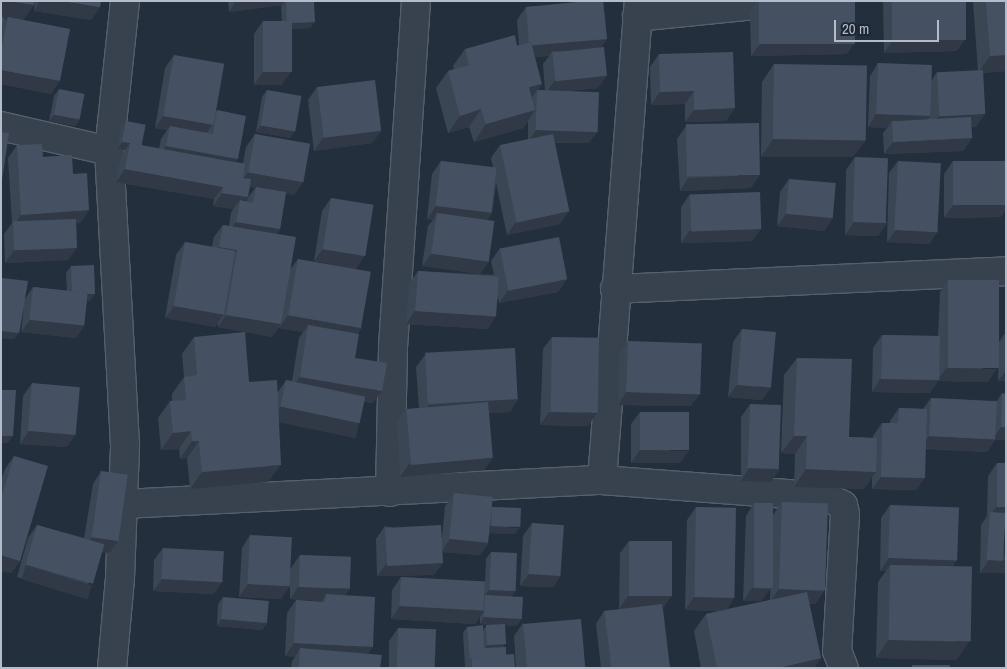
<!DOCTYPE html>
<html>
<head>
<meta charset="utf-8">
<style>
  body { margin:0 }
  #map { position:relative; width:1007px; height:669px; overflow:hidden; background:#242f3e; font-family:"Archivo Narrow",sans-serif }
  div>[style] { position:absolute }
  .roads { filter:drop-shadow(1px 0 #565f6c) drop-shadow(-1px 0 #565f6c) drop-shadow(0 1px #565f6c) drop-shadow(0 -1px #565f6c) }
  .minor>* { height:28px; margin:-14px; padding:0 14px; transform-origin:14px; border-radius:14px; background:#38414e }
  .wall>* { inset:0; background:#3b4654 }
  .shaded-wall>* { inset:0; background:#303945; transform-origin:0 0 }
  .building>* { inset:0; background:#455162; transform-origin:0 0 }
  span { translate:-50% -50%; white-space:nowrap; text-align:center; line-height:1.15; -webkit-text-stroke:4px #1d2633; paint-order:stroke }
  .frame { position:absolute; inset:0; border:2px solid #b4bcc9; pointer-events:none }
  .scale { position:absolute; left:834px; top:20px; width:105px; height:22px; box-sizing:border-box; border:2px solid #b4bcc9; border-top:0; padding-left:6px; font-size:15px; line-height:18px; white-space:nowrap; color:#b4bcc9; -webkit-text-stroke:4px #1d2633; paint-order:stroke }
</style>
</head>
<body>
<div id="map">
  <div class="roads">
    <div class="minor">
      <div style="left:637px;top:17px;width:159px;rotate:-5.8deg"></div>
      <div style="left:1px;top:126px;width:111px;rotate:13deg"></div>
      <div style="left:615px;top:289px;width:391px;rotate:-2.6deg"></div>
      <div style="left:602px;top:480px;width:480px;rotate:-85.6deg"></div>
      <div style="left:390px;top:492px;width:145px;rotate:-88.8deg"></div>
      <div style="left:393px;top:347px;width:347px;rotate:-86.2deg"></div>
      <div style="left:123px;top:504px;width:480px;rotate:-2.9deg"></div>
      <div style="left:602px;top:480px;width:226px;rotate:4.3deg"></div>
      <div style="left:827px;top:497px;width:18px;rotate:27deg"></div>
      <div style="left:843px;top:505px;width:9px;rotate:77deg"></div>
      <div style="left:845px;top:514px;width:137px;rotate:93.3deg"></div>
      <div style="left:837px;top:651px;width:18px;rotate:68deg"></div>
      <div style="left:112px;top:668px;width:90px;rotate:-84.9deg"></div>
      <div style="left:120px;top:578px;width:133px;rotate:-87.8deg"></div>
      <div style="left:125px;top:445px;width:294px;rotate:-93.1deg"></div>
      <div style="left:109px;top:151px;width:151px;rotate:-83.9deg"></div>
    </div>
  </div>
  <div class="wall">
    <div style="clip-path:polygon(1px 1px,24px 20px,51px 94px,1px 84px)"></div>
    <div style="clip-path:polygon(35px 1px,101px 1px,100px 7px,91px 20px,34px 11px)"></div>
    <div style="clip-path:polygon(228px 1px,314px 1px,310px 28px,292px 29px,282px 85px,254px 85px,254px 34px,263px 21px,282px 21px,281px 7px,282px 5px,229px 12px)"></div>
    <div style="clip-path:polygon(evenodd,603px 1px,607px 39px,601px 47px,598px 88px,569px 91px,589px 143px,554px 143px,560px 224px,507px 235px,496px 183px,492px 213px,487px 220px,489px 261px,480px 274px,422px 266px,428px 226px,433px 220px,427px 219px,432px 174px,441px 161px,493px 167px,491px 158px,500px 145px,528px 139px,528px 121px,523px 128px,474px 142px,469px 127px,448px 133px,436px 88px,448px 71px,454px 69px,453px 66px,465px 49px,519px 45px,517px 20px,526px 7px,603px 1px,549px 56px,543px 64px,545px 90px,538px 90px,535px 57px,549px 56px)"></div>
    <div style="clip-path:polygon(757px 1px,855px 1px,847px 54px,751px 56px,750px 11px)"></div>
    <div style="clip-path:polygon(883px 1px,966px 1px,957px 51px,884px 53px)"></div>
    <div style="clip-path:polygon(974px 1px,1006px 1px,1006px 71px,983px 73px,976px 127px,971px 127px,972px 138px,963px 151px,884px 154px,883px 133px,887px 128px,868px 127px,870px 76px,878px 63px,932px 80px,937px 72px,978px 71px,973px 2px)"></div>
    <div style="clip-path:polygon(659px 54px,735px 108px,726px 121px,685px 122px,685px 104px,651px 105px,650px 67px)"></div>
    <div style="clip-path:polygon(evenodd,174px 55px,215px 113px,217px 110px,236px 162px,243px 163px,246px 147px,255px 134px,303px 182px,294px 195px,286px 193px,280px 229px,277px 234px,290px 270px,298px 259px,362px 328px,357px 334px,355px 358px,373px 403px,364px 402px,359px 423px,350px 436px,279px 421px,268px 482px,190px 489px,187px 458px,180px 459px,179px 449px,161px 450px,158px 418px,170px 401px,172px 401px,172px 394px,184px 377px,182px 354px,194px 337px,249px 382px,278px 392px,286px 380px,292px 381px,299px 338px,303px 332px,279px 328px,279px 327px,272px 337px,218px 327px,218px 323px,215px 327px,165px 318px,176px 255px,185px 242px,212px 247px,214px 237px,223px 225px,229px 226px,231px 213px,233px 209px,213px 206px,214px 199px,116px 182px,121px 156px,125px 150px,118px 149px,121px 128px,126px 121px,143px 146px,159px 149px,161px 139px,167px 130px,155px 128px,165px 68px,174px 55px,250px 187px,255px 188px,247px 199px,247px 201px,245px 201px,250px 187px)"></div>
    <div style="clip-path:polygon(774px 64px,853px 157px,761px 157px,762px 82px)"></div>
    <div style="clip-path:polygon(317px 87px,381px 131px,372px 143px,314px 151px,308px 100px)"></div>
    <div style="clip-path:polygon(59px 89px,76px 126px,49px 121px,54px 96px)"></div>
    <div style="clip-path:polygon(267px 90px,295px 131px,290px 138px,256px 132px,262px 97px)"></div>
    <div style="clip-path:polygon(686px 126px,751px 188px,680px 191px,677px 139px)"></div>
    <div style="clip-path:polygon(17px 145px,43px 157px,73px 174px,89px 210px,80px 223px,76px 223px,68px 260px,5px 263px,4px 234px,12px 223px,8px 158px)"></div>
    <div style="clip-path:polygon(855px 157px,887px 223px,878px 236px,845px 235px,846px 170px)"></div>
    <div style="clip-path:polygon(898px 161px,938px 231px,929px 244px,887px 242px,889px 173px)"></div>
    <div style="clip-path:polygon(953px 161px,1001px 217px,944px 218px,944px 174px)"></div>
    <div style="clip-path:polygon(789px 179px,833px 218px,824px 231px,777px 226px,780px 192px)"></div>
    <div style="clip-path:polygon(690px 194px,761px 229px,752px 241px,681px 243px,681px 207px)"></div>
    <div style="clip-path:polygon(331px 198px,364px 256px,356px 269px,314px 261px,322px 211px)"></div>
    <div style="clip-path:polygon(500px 248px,558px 292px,499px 303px,498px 297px,488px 329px,406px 324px,409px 284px,418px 271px,494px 275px,491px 261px)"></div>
    <div style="clip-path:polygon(71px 266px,90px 301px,87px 301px,76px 338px,21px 332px,24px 308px,19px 333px,14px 339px,1px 338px,1px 280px,2px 278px,25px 299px,33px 287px,67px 291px,66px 273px)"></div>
    <div style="clip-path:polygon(948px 280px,988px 382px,938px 381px,930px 393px,872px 392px,873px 348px,882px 335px,938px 336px,940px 292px)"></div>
    <div style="clip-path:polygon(742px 329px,762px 400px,728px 397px,733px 342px)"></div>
    <div style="clip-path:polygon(1006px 332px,1006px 381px,998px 381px,999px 342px)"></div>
    <div style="clip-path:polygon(552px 337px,588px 426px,540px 425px,543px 349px)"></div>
    <div style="clip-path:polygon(628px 341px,691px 406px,618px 405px,619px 354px)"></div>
    <div style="clip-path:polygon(425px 355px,518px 399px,510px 412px,489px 413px,484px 470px,400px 477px,397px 421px,406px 409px,419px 408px,416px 367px)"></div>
    <div style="clip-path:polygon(797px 358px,849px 437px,873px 438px,873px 436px,882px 423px,890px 423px,890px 421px,899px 408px,923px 409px,931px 398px,997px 401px,1002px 393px,1006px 440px,995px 440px,987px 452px,926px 449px,916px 490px,872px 489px,872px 477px,864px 489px,794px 487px,795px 454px,781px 453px,784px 375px)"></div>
    <div style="clip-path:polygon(32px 383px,67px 447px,20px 444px,23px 396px)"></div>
    <div style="clip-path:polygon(750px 404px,771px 482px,741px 481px,741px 417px)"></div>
    <div style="clip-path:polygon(640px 412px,680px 463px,631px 463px,631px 424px)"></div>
    <div style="clip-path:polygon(14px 456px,20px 561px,11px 573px,1px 571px,1px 480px,5px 469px)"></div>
    <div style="clip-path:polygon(997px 463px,1006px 573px,980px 573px,981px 525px,987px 516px,988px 476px)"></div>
    <div style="clip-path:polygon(101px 471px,118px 541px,109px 553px,101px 552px,83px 597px,17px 577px,28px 538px,37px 525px,84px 538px,93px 484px)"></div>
    <div style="clip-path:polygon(454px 493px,492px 507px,515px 534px,490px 533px,480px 555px,442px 552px,434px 575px,377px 576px,376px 539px,385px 526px,442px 538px,445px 506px)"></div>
    <div style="clip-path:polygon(782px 502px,824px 591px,815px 604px,809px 604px,821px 658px,814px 668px,701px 668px,694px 631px,706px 614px,719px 611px,685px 610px,687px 520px,696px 507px,734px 598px,727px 609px,770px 600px,773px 515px)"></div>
    <div style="clip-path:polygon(754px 503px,770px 589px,761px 601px,743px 601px,746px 516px)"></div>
    <div style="clip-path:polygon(890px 505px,957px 559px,952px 567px,957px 660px,876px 658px,878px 582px,886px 571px,880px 571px,881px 518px)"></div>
    <div style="clip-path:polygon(532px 523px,561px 575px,553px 587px,520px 586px,523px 536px)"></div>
    <div style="clip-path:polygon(250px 535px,291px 568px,300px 555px,345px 595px,368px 654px,380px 668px,291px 668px,292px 661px,295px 657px,285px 656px,287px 613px,296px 600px,321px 602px,322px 601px,290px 599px,290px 586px,281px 599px,239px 597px,242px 548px)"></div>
    <div style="clip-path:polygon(629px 541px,671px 596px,663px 608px,670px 668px,601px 668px,596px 624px,604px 611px,623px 609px,619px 609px,620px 553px)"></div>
    <div style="clip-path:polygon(163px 548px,214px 594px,153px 591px,154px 560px)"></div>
    <div style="clip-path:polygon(491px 552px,515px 591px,511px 597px,517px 626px,505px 625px,504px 647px,506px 655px,515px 668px,464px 668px,465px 667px,463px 633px,467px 627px,483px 630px,486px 626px,497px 625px,480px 624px,480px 617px,475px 624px,391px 619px,392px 590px,401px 577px,485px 582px,486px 559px)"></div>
    <div style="clip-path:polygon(223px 597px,267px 623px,262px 630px,217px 626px,218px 604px)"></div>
    <div style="clip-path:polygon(523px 623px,585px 668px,516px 668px,514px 636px)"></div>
    <div style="clip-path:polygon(398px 628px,435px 668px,389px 668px,389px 641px)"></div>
  </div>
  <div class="shaded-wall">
    <div style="clip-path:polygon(1px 1px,6px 1px,34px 5px,22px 22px,8px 17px,6px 20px,1px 20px)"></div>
    <div style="clip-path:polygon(40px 1px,62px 1px,100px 7px,91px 20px,34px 11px)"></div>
    <div style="clip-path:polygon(236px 1px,285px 1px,282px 5px,229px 12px)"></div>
    <div style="clip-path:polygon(565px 1px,588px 1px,586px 4px)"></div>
    <div style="clip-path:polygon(315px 22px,310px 28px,282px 30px,287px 23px)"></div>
    <div style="clip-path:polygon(966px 38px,957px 51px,884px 53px,893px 40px)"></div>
    <div style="clip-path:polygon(607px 39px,598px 52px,552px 51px,549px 56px,520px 58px,529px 46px)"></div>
    <div style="clip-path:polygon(856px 41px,847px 54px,751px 56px,760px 44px)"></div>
    <div style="clip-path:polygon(1006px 55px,1006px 71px,978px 73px,990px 56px)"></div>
    <div style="clip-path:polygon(1px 70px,60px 81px,51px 94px,1px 84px)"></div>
    <div style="clip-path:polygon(263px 72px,291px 72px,282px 85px,254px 85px)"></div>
    <div style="clip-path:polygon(607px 76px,598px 88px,546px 93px,555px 80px)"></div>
    <div style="clip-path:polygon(542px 84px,537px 92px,537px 90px,529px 102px,529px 87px)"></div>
    <div style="clip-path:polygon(694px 91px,685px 104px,651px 105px,660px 92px)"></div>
    <div style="clip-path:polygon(735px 108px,726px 121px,685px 122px,694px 110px)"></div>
    <div style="clip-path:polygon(481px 109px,469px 127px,448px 133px,460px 116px)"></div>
    <div style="clip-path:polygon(535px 110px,523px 128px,474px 142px,486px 124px)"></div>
    <div style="clip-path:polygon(876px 114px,930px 116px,921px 129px,892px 121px,887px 128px,868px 127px)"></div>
    <div style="clip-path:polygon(985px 114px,976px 127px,930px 129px,939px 116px)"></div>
    <div style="clip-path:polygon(54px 115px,80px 119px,76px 126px,49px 121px)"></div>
    <div style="clip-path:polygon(163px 116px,213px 124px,204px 137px,170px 126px,167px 130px,155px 128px)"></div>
    <div style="clip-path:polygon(261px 125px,295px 131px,290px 138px,256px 132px)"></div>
    <div style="clip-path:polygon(536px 130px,598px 131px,589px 143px,528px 142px)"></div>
    <div style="clip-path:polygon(381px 131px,372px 143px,314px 151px,323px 138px)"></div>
    <div style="clip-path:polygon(972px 138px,963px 151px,884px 154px,893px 142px)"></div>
    <div style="clip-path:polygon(773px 139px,866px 140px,853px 157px,761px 157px)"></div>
    <div style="clip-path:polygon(122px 142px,143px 145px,130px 143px,125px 150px,118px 149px)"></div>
    <div style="clip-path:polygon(166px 146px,238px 159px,229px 172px,157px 159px)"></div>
    <div style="clip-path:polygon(125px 169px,223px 187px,214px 199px,116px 182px)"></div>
    <div style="clip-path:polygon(248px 172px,303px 182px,294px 195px,239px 185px)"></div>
    <div style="clip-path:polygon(760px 175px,751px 188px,680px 191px,688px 178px)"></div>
    <div style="clip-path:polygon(222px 193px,248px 197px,239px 210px,240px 200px,233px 209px,213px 206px)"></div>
    <div style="clip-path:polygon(1006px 204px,1006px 210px,1001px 217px,944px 218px,953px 205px)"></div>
    <div style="clip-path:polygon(436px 206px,492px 213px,484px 225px,437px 213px,433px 220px,427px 219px)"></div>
    <div style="clip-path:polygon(89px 210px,80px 223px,13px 227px,13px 226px,21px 215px)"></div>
    <div style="clip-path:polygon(569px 211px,560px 224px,507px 235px,515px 223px)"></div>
    <div style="clip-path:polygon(786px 214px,833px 218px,824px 231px,777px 226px)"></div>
    <div style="clip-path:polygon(236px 222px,280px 229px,271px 242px,227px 234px)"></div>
    <div style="clip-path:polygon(854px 222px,887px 223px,878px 236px,845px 235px)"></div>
    <div style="clip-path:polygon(761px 229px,752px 241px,681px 243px,690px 230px)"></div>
    <div style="clip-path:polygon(896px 230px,938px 231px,929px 244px,887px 242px)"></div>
    <div style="clip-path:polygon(219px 247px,237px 250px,228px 262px,210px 259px)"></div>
    <div style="clip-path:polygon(77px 248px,68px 260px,5px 263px,14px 250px)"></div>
    <div style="clip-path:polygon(323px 249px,364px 256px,356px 269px,314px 261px)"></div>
    <div style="clip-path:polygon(431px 254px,489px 261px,480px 274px,422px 266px)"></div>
    <div style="clip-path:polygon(567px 279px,558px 292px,499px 303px,508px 290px)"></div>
    <div style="clip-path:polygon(95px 294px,90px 301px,67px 302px,72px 295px)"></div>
    <div style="clip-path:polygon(174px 306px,224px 314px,215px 327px,165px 318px)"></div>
    <div style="clip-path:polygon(415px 311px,496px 316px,488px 329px,406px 324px)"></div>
    <div style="clip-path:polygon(226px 315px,281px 324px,272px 337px,218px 327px)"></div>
    <div style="clip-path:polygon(288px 315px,362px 328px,353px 340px,308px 325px,303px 332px,279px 328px)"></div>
    <div style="clip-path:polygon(30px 320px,85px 325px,76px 338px,21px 332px)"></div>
    <div style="clip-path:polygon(1px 331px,19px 333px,14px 339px,1px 338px)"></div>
    <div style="clip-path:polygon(946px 368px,997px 369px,988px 382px,938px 381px,930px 393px,872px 392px,880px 379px,938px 380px)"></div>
    <div style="clip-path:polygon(1006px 370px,1006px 381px,998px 381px)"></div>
    <div style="clip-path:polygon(300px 377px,382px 391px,373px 403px,291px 389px)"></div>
    <div style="clip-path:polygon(737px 385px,771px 388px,762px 400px,728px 397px)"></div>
    <div style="clip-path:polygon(626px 392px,700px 394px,691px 406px,618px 405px)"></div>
    <div style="clip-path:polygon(518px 399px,510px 412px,420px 418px,429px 405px)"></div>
    <div style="left:280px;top:406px;width:81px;height:16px;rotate:12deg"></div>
    <div style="clip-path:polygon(549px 412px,597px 413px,588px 426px,540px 425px)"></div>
    <div style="clip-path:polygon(1001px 427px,1006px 427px,1006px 440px,995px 440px,987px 452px,920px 448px,929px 436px,993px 439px)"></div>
    <div style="clip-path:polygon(29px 431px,76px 434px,67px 447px,20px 444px)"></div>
    <div style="clip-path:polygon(191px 431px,179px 449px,161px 450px,173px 433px)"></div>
    <div style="clip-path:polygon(1px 436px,13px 436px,8px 443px,1px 443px)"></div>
    <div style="clip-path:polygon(794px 436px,807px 436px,795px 454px,781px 453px)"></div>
    <div style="clip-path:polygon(192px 441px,199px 441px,187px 458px,180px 459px)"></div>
    <div style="clip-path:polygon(640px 450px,689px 451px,680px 463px,631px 463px)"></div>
    <div style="clip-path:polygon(493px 458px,484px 470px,400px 477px,409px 464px)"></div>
    <div style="clip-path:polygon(281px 465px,268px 482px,190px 489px,202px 472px)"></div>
    <div style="clip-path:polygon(749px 468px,780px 469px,771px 482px,741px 481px)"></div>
    <div style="clip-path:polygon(806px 469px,876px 472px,864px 489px,794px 487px)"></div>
    <div style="clip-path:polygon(881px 477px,925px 478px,916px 490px,872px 489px)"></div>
    <div style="clip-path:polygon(996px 507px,1006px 507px,1006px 520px,990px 516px)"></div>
    <div style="clip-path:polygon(489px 526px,520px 528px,515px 534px,485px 533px)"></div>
    <div style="clip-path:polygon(92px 537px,118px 541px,109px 553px,83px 549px)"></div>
    <div style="clip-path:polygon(450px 539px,489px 543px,480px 555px,441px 552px)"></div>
    <div style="clip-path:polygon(1px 555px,20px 561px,11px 573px,1px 571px)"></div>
    <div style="clip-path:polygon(889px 558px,957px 559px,948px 572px,890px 565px,886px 571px,880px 571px)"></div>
    <div style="clip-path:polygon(989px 560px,1006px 560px,1006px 573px,980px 573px)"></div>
    <div style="clip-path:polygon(443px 563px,434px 575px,377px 576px,386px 564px)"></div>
    <div style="left:26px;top:565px;width:69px;height:15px;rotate:17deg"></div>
    <div style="clip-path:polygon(529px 574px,561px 575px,553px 587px,520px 586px)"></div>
    <div style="clip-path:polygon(162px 579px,223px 581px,214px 594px,153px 591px)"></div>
    <div style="clip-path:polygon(248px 584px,290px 586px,281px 599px,239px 597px)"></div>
    <div style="clip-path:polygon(298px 587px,350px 589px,341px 601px,326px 594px,322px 601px,290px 599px)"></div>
    <div style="clip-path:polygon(752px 588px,770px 589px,761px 601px,743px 601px)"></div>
    <div style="clip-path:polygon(779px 589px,824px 591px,815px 604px,770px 602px)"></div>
    <div style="clip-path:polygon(489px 590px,515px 591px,510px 598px,484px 597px)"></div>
    <div style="clip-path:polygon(628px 596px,671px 596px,662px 609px,619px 609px)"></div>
    <div style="clip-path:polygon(694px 597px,734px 598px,725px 611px,685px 610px)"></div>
    <div style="clip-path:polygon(400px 606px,484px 611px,475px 624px,391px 619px)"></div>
    <div style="clip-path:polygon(484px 617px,522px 619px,517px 626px,480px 624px)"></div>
    <div style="clip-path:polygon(221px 619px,267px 623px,262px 630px,217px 626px)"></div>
    <div style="clip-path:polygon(888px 640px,969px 642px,957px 660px,876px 658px)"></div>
    <div style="clip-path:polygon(294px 643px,373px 647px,364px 660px,300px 648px,295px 657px,285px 656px)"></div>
    <div style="clip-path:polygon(506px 644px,501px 651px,482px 652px,487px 645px)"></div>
    <div style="clip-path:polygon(821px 658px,814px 668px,778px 668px)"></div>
  </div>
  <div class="building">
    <div style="clip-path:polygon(6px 1px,35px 1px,34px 5px)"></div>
    <div style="clip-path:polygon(62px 1px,101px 1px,100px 7px)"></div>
    <div style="clip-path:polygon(286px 1px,314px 1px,315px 22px,292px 23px,292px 21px,287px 21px)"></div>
    <div style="clip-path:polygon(588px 1px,603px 1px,607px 39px,532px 45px,531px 42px,529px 42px,526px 7px)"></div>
    <div style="left:759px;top:1px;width:96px;height:43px"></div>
    <div style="left:892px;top:1px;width:74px;height:39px"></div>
    <div style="clip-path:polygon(986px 1px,1006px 1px,1006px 55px,990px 56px)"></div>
    <div style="clip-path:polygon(1px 17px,4px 18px,1px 31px)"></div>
    <div style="clip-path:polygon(8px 17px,70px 29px,60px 81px,1px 70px,1px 51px)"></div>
    <div style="left:263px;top:21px;width:29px;height:51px"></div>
    <div style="clip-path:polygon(515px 35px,517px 46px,531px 42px,542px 84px,529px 87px,535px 110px,486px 124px,481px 109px,460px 116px,448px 71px,469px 65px,465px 49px)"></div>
    <div style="left:604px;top:47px;width:29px;height:52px;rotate:84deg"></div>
    <div style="clip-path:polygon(733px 52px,735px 108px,694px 110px,694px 91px,660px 92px,659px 54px)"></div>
    <div style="left:174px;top:55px;width:51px;height:62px;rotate:10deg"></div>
    <div style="left:878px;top:63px;width:54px;height:51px;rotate:2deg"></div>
    <div style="left:774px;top:64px;width:93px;height:75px;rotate:1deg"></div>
    <div style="left:983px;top:70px;width:44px;height:46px;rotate:87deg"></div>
    <div style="left:375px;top:80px;width:51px;height:58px;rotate:83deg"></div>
    <div style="left:59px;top:89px;width:26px;height:26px;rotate:11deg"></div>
    <div style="left:267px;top:90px;width:35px;height:36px;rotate:10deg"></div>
    <div style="left:537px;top:90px;width:62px;height:40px;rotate:2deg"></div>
    <div style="clip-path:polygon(217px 110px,246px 116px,238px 159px,166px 146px,170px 126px,213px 134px)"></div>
    <div style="left:971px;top:117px;width:21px;height:79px;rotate:87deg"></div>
    <div style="left:126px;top:121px;width:20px;height:21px;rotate:11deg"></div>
    <div style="left:759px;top:123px;width:52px;height:73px;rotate:89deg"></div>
    <div style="clip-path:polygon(1px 132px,9px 133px,1px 187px)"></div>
    <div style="left:255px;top:134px;width:56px;height:39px;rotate:10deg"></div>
    <div style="left:553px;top:134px;width:79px;height:54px;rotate:78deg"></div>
    <div style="clip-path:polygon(130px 143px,245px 164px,243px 178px,251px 179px,248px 197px,222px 193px,223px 187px,125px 169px)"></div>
    <div style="clip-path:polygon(42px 144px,43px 157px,72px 155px,73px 174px,87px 173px,89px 210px,21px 215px,17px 145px)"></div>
    <div style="left:855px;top:157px;width:33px;height:65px;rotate:2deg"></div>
    <div style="left:441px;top:161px;width:56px;height:45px;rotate:7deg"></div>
    <div style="left:898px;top:161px;width:43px;height:69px;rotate:3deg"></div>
    <div style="left:953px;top:161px;width:53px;height:44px"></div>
    <div style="left:789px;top:179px;width:47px;height:35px;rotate:5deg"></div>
    <div style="clip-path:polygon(256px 187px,286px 192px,280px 229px,236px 222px,240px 200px,253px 203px)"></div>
    <div style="left:760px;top:192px;width:37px;height:70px;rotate:88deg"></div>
    <div style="left:331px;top:198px;width:43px;height:52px;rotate:9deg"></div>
    <div style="left:437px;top:213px;width:58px;height:41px;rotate:8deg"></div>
    <div style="left:76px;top:219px;width:29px;height:63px;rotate:88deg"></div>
    <div style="clip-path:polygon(223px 225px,296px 237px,281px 324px,226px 315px,237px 250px,219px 247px)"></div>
    <div style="left:559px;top:237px;width:43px;height:60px;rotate:79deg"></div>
    <div style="left:185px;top:242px;width:51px;height:65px;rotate:10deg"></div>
    <div style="left:298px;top:259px;width:74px;height:57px;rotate:10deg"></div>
    <div style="clip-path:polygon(94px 265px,95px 294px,88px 294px,88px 293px,72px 291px,71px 266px)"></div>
    <div style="left:418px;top:271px;width:81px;height:40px;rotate:4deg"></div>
    <div style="clip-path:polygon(2px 278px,28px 281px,19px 333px,1px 331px,1px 289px)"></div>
    <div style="left:948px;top:280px;width:51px;height:88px"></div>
    <div style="left:33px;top:287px;width:55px;height:33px;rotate:6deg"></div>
    <div style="clip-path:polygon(308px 325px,359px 334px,355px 358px,387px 363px,382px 391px,300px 377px)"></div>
    <div style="left:742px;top:329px;width:34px;height:56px;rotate:5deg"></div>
    <div style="clip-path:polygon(245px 332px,249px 382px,277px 380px,281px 465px,202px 472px,199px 441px,192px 441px,191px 431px,173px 433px,170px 401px,186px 400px,184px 377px,197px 375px,194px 337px)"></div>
    <div style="left:882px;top:335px;width:58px;height:44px;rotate:1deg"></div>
    <div style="left:552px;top:337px;width:47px;height:75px;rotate:1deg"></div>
    <div style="left:628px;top:341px;width:74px;height:51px;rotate:2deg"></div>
    <div style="left:515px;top:348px;width:51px;height:90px;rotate:87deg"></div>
    <div style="clip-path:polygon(797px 358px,852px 359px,849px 437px,877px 438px,876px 472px,806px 469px,807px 436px,794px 436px)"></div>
    <div style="left:286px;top:380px;width:81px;height:27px;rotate:12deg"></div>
    <div style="left:32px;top:383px;width:48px;height:48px;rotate:5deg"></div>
    <div style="clip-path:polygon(1px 390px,16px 390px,13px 436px,1px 436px)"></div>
    <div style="clip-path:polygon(1002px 393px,1006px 394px,1006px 427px,1001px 427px)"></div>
    <div style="left:931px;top:398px;width:66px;height:38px;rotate:3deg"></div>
    <div style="left:488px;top:402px;width:56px;height:82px;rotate:85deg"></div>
    <div style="left:750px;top:404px;width:31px;height:64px;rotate:2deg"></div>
    <div style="clip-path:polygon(899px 408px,927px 409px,925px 478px,881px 477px,882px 423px,898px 423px)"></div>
    <div style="left:640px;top:412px;width:49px;height:38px"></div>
    <div style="clip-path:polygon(14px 456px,48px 466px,20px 561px,1px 555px,1px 498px)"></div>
    <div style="left:997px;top:463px;width:9px;height:44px"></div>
    <div style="left:101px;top:471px;width:27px;height:67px;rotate:8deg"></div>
    <div style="left:454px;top:493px;width:39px;height:46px;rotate:6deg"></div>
    <div style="left:782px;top:502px;width:46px;height:87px;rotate:2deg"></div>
    <div style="left:754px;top:503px;width:19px;height:85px"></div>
    <div style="left:890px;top:505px;width:69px;height:53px;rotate:2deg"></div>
    <div style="left:492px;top:507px;width:29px;height:19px;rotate:2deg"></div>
    <div style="left:696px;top:507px;width:40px;height:90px;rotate:1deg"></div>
    <div style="left:990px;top:512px;width:16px;height:48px;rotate:4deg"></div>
    <div style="left:532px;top:523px;width:32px;height:51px;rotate:4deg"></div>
    <div style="left:37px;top:525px;width:70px;height:41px;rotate:16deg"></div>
    <div style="left:441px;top:525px;width:38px;height:56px;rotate:87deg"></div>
    <div style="left:250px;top:535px;width:42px;height:49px;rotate:3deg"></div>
    <div style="left:629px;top:541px;width:43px;height:55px"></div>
    <div style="left:163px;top:548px;width:61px;height:31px;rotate:3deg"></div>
    <div style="left:491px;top:552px;width:26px;height:38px;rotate:2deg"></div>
    <div style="left:300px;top:555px;width:51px;height:32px;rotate:2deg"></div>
    <div style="left:890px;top:565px;width:82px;height:75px;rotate:1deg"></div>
    <div style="left:401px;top:577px;width:84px;height:29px;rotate:3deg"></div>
    <div style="clip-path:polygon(807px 592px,821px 658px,778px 668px,717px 668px,706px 614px)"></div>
    <div style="clip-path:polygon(326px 594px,375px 597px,373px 647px,294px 643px,296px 600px,325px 602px)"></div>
    <div style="left:485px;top:595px;width:38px;height:22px;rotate:3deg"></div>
    <div style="left:223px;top:597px;width:46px;height:22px;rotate:5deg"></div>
    <div style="left:662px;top:604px;width:64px;height:58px;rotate:83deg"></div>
    <div style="left:581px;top:619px;width:49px;height:58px;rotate:85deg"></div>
    <div style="left:505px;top:624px;width:20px;height:19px;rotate:87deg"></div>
    <div style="clip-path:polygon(483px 625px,484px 648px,506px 647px,506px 655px,472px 657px,470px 660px,467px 627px)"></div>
    <div style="left:398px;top:628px;width:38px;height:40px;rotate:2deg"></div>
    <div style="clip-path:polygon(300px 648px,382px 655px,380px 668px,299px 668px)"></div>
    <div style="clip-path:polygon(514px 654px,515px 668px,472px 668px,472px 657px)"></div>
    <div style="left:912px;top:665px;width:38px;height:3px"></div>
  </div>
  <div class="frame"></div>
  <div class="scale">20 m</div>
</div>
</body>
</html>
